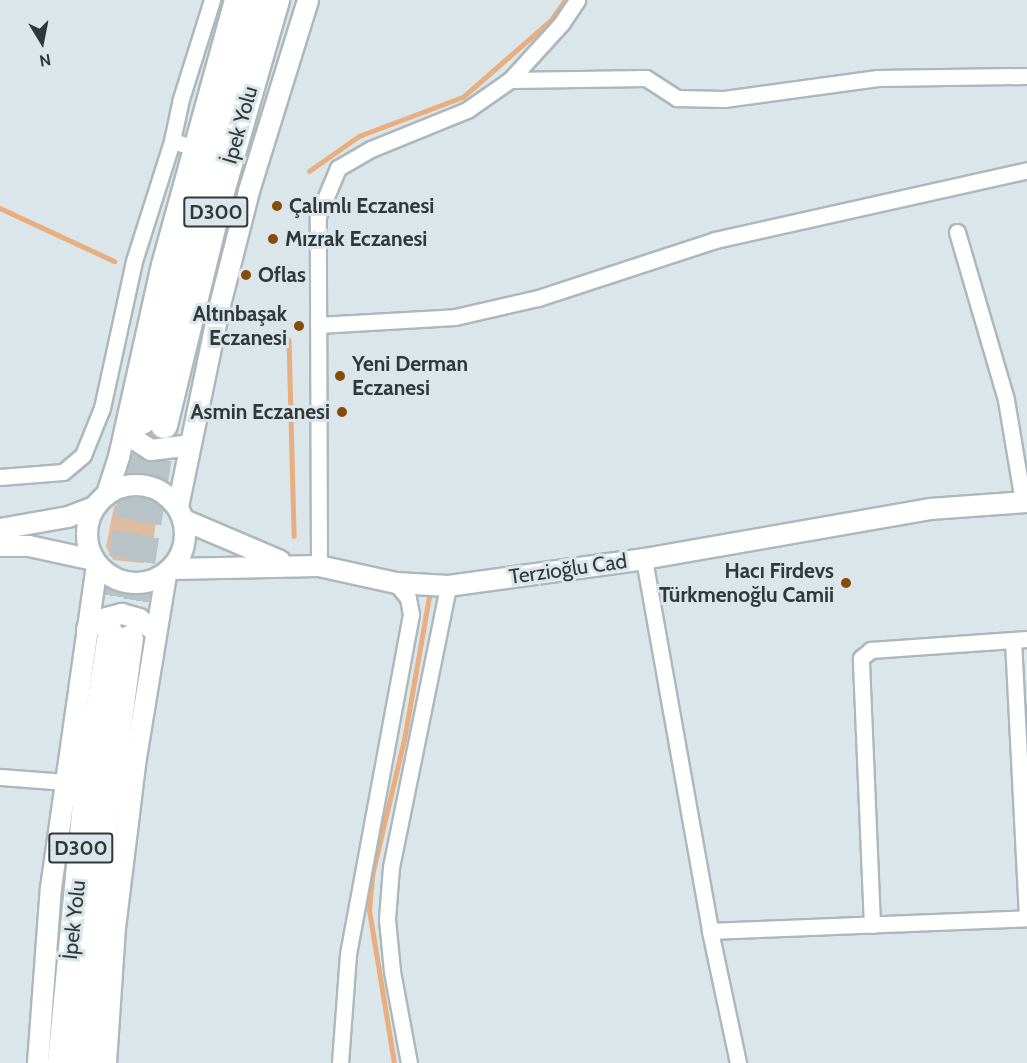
<!DOCTYPE html>
<html>
<head>
<meta charset="utf-8">
<style>
  body { margin:0 }
  #map { position:relative; width:1027px; height:1063px; overflow:hidden; background:#dae6ea; font-family:Cabin,sans-serif }
  div>[style] { position:absolute }
  .green>* { inset:0; background:#dfbb9f }
  .stream>* { height:4.5px; margin:-2.25px; padding:0 2.25px; transform-origin:2.25px; border-radius:2.25px; background:#e8ae7f }
  .trunk-tunnel>* { height:26px; margin-top:-13px; transform-origin:0; background:repeating-linear-gradient(90deg,#b8c3c7 0 26px,transparent 0 39px) }
  .roads { filter:drop-shadow(2px 0 #adb8bc) drop-shadow(-2px 0 #adb8bc) drop-shadow(0 2px #adb8bc) drop-shadow(0 -2px #adb8bc) }
  .minor>* { height:15px; margin:-7.5px; padding:0 7.5px; transform-origin:7.5px; border-radius:7.5px; background:#fff }
  .tertiary>* { height:20px; margin:-10px; padding:0 10px; transform-origin:10px; border-radius:10px; background:#fff }
  .tertiary>.ring { margin:-10px; padding:0; box-sizing:content-box; background:none; border:20px solid #fff; border-radius:50% }
  .trunk>* { height:26px; margin:-13px; padding:0 13px; transform-origin:13px; border-radius:13px; background:#fff }
  .dots>* { width:16px; height:16px; translate:-50% -50%; box-sizing:border-box; border:3px solid #dae6ea; border-radius:50% }
  span { translate:-50% -50%; white-space:nowrap; text-align:center; line-height:1.15; -webkit-text-stroke:6px #dae6ea; paint-order:stroke }
  .shield-label span { padding:2px 4px; background:#dae6ea; border:2px solid; border-radius:4px; -webkit-text-stroke-width:0 }
  .shield-label { font-size:20px; color:#323739; font-weight:700 }
  .street-label { font-size:21px; color:#323739 }
  .poi-label { font-size:21px; color:#323739; font-weight:700 }
  .left { translate:0 -50%; text-align:left }
  .right { translate:-100% -50%; text-align:right }
  .north { position:absolute; left:12px; top:12px; width:60px; height:60px; -webkit-text-stroke:4px #dae6ea; paint-order:stroke; rotate:170deg; font-size:16px; font-weight:700; line-height:24px; text-align:center; color:#323739 }
  .north::after { content:''; display:block; margin:auto; width:21px; height:27px; background:#323739; clip-path:polygon(50% 0,100% 100%,50% 72%,0 100%) }
</style>
</head>
<body>
<div id="map">
  <div class="green">
    <div style="clip-path:polygon(133px 500px,145px 503px,157px 514px,151px 559px,143px 563px,113px 560px,106px 547px,114px 506px)"></div>
  </div>
  <div class="stream">
    <div style="left:309px;top:171px;width:61px;rotate:-35deg"></div>
    <div style="left:359px;top:136px;width:111px;rotate:-20.6deg"></div>
    <div style="left:463px;top:97px;width:117px;rotate:-41.2deg"></div>
    <div style="left:551px;top:20px;width:24px;rotate:-55deg"></div>
    <div style="left:0;top:208px;width:126px;rotate:24.9deg"></div>
    <div style="left:289px;top:340px;width:196px;rotate:88.5deg"></div>
    <div style="left:394px;top:1063px;width:154px;rotate:-99.3deg"></div>
    <div style="left:369px;top:911px;width:36px;rotate:-85deg"></div>
    <div style="left:372px;top:875px;width:139px;rotate:-76.7deg"></div>
    <div style="left:404px;top:740px;width:151px;rotate:-80.1deg"></div>
  </div>
  <div class="trunk-tunnel">
    <div style="left:111px;top:635px;width:216px;rotate:-81.8deg"></div>
    <div style="left:130px;top:639px;width:217px;rotate:-81deg"></div>
  </div>
  <div class="roads">
    <div class="minor">
      <div style="left:510px;top:80px;width:136px;rotate:-0.8deg"></div>
      <div style="left:646px;top:78px;width:37px;rotate:33deg"></div>
      <div style="left:677px;top:98px;width:47px;rotate:1.2deg"></div>
      <div style="left:724px;top:99px;width:155px;rotate:-7.8deg"></div>
      <div style="left:878px;top:78px;width:149px;rotate:-0.8deg"></div>
      <div style="left:172px;top:141px;width:40px;rotate:-78deg"></div>
      <div style="left:180px;top:102px;width:107px;rotate:-72.6deg"></div>
      <div style="left:957px;top:232px;width:175px;rotate:73.7deg"></div>
      <div style="left:1006px;top:400px;width:103px;rotate:80.5deg"></div>
      <div style="left:318px;top:325px;width:137px;rotate:-3.3deg"></div>
      <div style="left:455px;top:317px;width:85px;rotate:-12.9deg"></div>
      <div style="left:538px;top:298px;width:186px;rotate:-18.1deg"></div>
      <div style="left:715px;top:240px;width:320px;rotate:-12.6deg"></div>
      <div style="left:0;top:477px;width:63px;rotate:-4.5deg"></div>
      <div style="left:63px;top:472px;width:26px;rotate:-40deg"></div>
      <div style="left:83px;top:455px;width:51px;rotate:-68deg"></div>
      <div style="left:102px;top:408px;width:150px;rotate:-77.7deg"></div>
      <div style="left:134px;top:261px;width:126px;rotate:-72.4deg"></div>
      <div style="left:172px;top:141px;width:22px;rotate:16deg"></div>
      <div style="left:644px;top:559px;width:378px;rotate:79.9deg"></div>
      <div style="left:710px;top:931px;width:135px;rotate:78deg"></div>
      <div style="left:319px;top:566px;width:350px;rotate:-90.2deg"></div>
      <div style="left:318px;top:216px;width:52px;rotate:-67.4deg"></div>
      <div style="left:338px;top:168px;width:38px;rotate:-30deg"></div>
      <div style="left:371px;top:149px;width:104px;rotate:-22.1deg"></div>
      <div style="left:467px;top:110px;width:52px;rotate:-34.9deg"></div>
      <div style="left:510px;top:80px;width:76px;rotate:-47.7deg"></div>
      <div style="left:561px;top:24px;width:29px;rotate:-56deg"></div>
      <div style="left:1013px;top:640px;width:275px;rotate:87.1deg"></div>
      <div style="left:0;top:777px;width:65px;rotate:4.4deg"></div>
      <div style="left:872px;top:925px;width:267px;rotate:-92.4deg"></div>
      <div style="left:861px;top:658px;width:13px;rotate:-39deg"></div>
      <div style="left:871px;top:650px;width:156px;rotate:-4deg"></div>
      <div style="left:710px;top:931px;width:317px;rotate:-2.3deg"></div>
      <div style="left:340px;top:1063px;width:109px;rotate:-85.8deg"></div>
      <div style="left:348px;top:954px;width:346px;rotate:-79.5deg"></div>
      <div style="left:411px;top:614px;width:16px;rotate:-101deg"></div>
      <div style="left:408px;top:598px;width:19px;rotate:-129deg"></div>
      <div style="left:409px;top:1063px;width:94px;rotate:-100.5deg"></div>
      <div style="left:392px;top:971px;width:52px;rotate:-95.5deg"></div>
      <div style="left:387px;top:919px;width:52px;rotate:-85.6deg"></div>
      <div style="left:391px;top:867px;width:287px;rotate:-78.5deg"></div>
    </div>
    <div class="tertiary">
      <div style="left:126px;top:429px;width:13px;rotate:51deg"></div>
      <div style="left:134px;top:439px;width:20px;rotate:33deg"></div>
      <div style="left:151px;top:450px;width:39px;rotate:-7deg"></div>
      <div class="ring" style="left:87px;top:485px;width:78px;height:78px"></div>
      <div style="left:107px;top:494px;width:39px;rotate:-72deg"></div>
      <div style="left:119px;top:457px;width:197px;rotate:-77.4deg"></div>
      <div style="left:162px;top:265px;width:275px;rotate:-74.6deg"></div>
      <div style="left:178px;top:507px;width:198px;rotate:-78.3deg"></div>
      <div style="left:218px;top:313px;width:126px;rotate:-75.7deg"></div>
      <div style="left:249px;top:191px;width:200px;rotate:-72.8deg"></div>
      <div style="left:184px;top:520px;width:104px;rotate:23.1deg"></div>
      <div style="left:0;top:529px;width:69px;rotate:-10deg"></div>
      <div style="left:68px;top:517px;width:30px;rotate:-21deg"></div>
      <div style="left:0;top:546px;width:29px"></div>
      <div style="left:29px;top:546px;width:66px;rotate:12.2deg"></div>
      <div style="left:172px;top:569px;width:147px;rotate:-1.2deg"></div>
      <div style="left:319px;top:566px;width:79px;rotate:12.4deg"></div>
      <div style="left:396px;top:583px;width:52px;rotate:3.3deg"></div>
      <div style="left:448px;top:586px;width:198px;rotate:-7.8deg"></div>
      <div style="left:644px;top:559px;width:290px;rotate:-9.9deg"></div>
      <div style="left:930px;top:509px;width:97px;rotate:-4.1deg"></div>
      <div style="left:87px;top:629px;width:15px;rotate:-37deg"></div>
      <div style="left:99px;top:620px;width:24px;rotate:-15deg"></div>
      <div style="left:122px;top:614px;width:18px;rotate:16deg"></div>
      <div style="left:139px;top:619px;width:20px;rotate:37deg"></div>
      <div style="left:38px;top:1063px;width:175px;rotate:-85.8deg"></div>
      <div style="left:51px;top:888px;width:326px;rotate:-81.9deg"></div>
      <div style="left:106px;top:1063px;width:135px;rotate:-86.2deg"></div>
      <div style="left:115px;top:928px;width:171px;rotate:-83deg"></div>
      <div style="left:136px;top:758px;width:186px;rotate:-80.7deg"></div>
    </div>
    <div class="trunk">
      <div style="left:142px;top:421px;width:222px;rotate:-76.2deg"></div>
      <div style="left:195px;top:205px;width:213px;rotate:-73.9deg"></div>
      <div style="left:164px;top:425px;width:240px;rotate:-76.3deg"></div>
      <div style="left:221px;top:192px;width:200px;rotate:-74deg"></div>
      <div style="left:61px;top:1063px;width:281px;rotate:-84.5deg"></div>
      <div style="left:88px;top:783px;width:150px;rotate:-81.2deg"></div>
      <div style="left:84px;top:1063px;width:219px;rotate:-85.3deg"></div>
      <div style="left:102px;top:845px;width:208px;rotate:-82.3deg"></div>
    </div>
  </div>
  <div class="dots">
    <div style="left:277px;top:206px;background:#874b08"></div>
    <div style="left:273px;top:239px;background:#874b08"></div>
    <div style="left:246px;top:275px;background:#874b08"></div>
    <div style="left:299px;top:326px;background:#874b08"></div>
    <div style="left:340px;top:376px;background:#874b08"></div>
    <div style="left:342px;top:412px;background:#874b08"></div>
    <div style="left:846px;top:583px;background:#874b08"></div>
  </div>
  <div class="shield-label">
    <span style="left:216px;top:212px">D300</span>
    <span style="left:81px;top:848px">D300</span>
  </div>
  <div class="street-label">
    <span style="left:240px;top:125px;rotate:-74deg">İpek Yolu</span>
    <span style="left:568px;top:569px;rotate:-8deg">Terzioğlu Cad</span>
    <span style="left:74px;top:920px;rotate:-84deg">İpek Yolu</span>
  </div>
  <div class="poi-label">
    <span class="left" style="left:289px;top:206px">Çalımlı Eczanesi</span>
    <span class="left" style="left:285px;top:239px">Mızrak Eczanesi</span>
    <span class="left" style="left:258px;top:275px">Oflas</span>
    <span class="right" style="left:287px;top:326px">Altınbaşak<br>Eczanesi</span>
    <span class="left" style="left:352px;top:376px">Yeni Derman<br>Eczanesi</span>
    <span class="right" style="left:330px;top:412px">Asmin Eczanesi</span>
    <span class="right" style="left:834px;top:583px">Hacı Firdevs<br>Türkmenoğlu Camii</span>
  </div>
  <div class="north">N</div>
</div>
</body>
</html>
